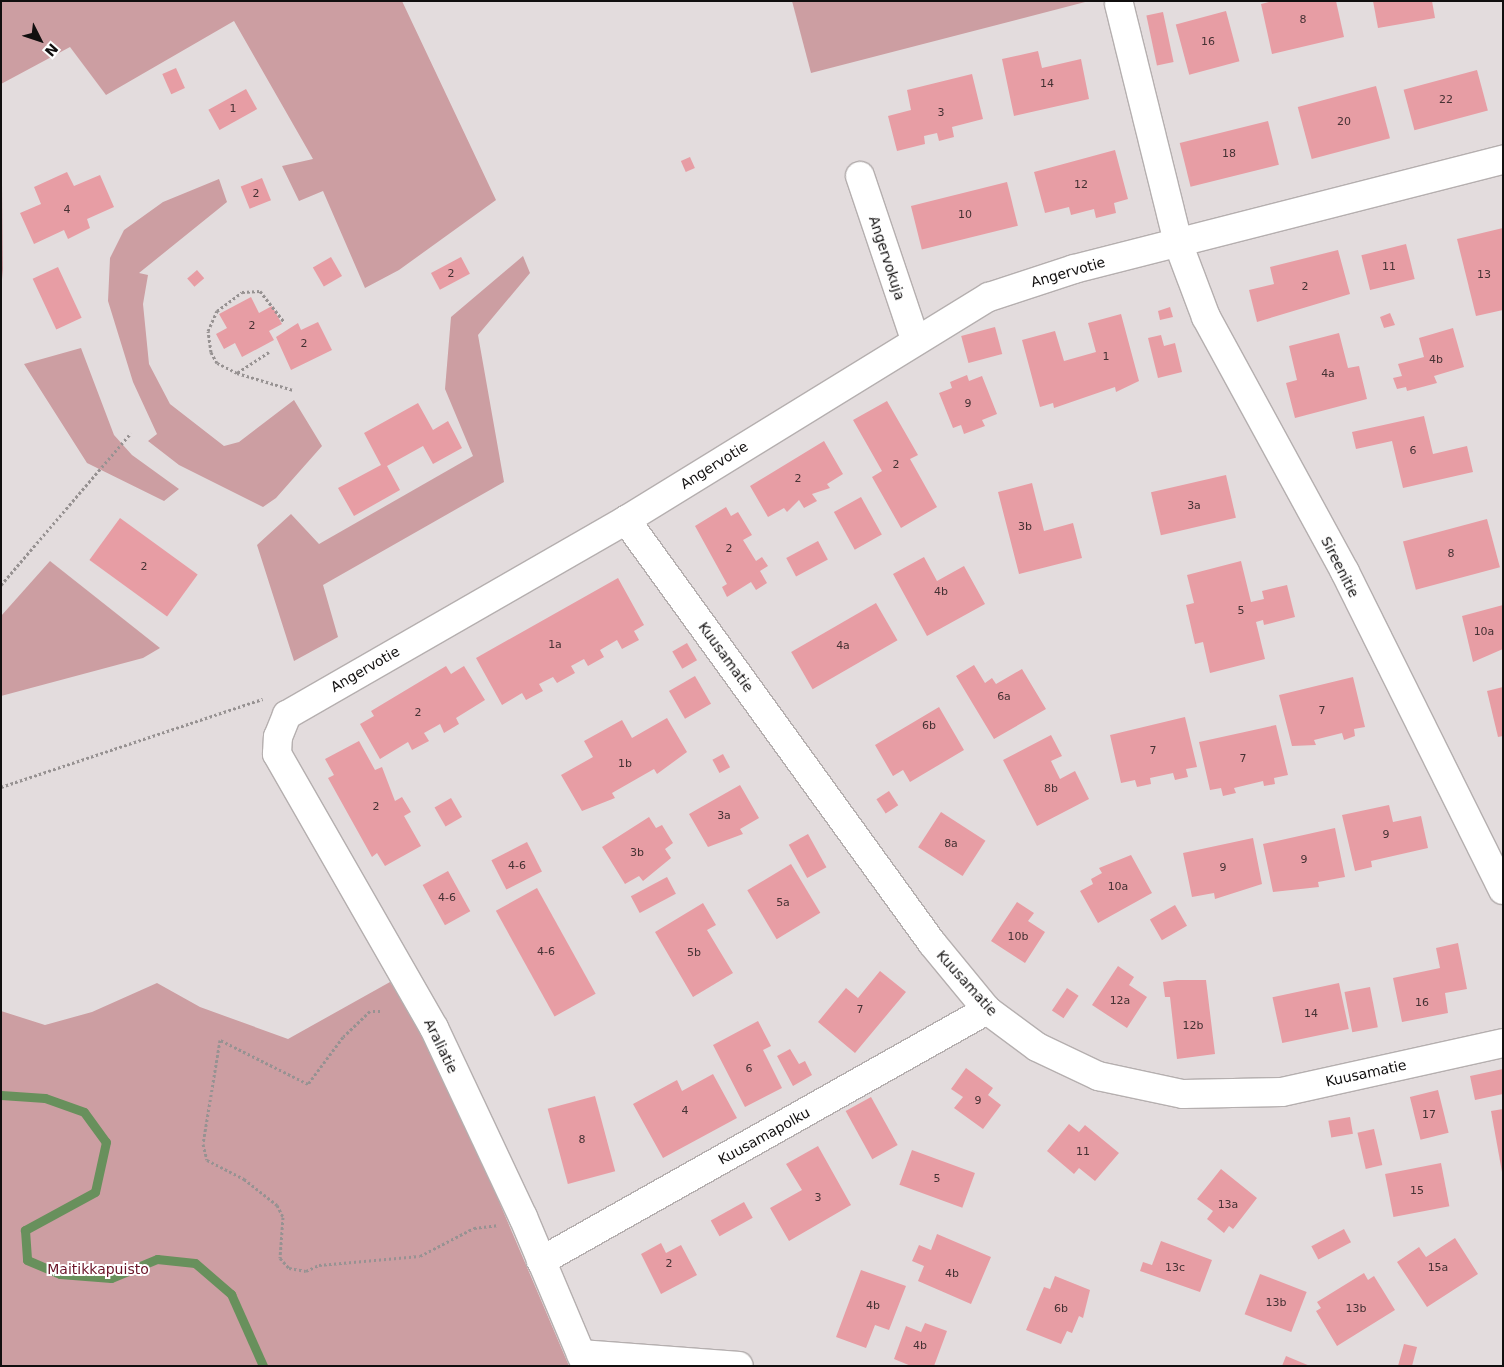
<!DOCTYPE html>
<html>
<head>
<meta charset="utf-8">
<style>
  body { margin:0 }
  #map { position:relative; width:1504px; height:1367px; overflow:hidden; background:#e3dcdd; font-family:"DejaVu Sans",sans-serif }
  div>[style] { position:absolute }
  .green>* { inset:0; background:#cc9ea2 }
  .stream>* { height:9px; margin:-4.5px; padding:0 4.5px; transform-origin:4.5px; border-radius:4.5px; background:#68905c }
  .building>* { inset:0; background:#e79da4; transform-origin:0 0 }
  .path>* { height:3px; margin-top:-1.5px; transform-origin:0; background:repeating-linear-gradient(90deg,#979292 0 2.5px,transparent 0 5px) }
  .roads { filter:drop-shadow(1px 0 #b5afaf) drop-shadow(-1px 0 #b5afaf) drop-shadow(0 1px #b5afaf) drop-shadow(0 -1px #b5afaf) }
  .minor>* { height:28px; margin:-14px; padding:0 14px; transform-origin:14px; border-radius:14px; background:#fff }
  span { translate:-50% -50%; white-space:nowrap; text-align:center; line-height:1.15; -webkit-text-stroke:4px #fff; paint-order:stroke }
  .number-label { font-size:11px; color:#463234 }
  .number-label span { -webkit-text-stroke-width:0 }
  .street-label { font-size:14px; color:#110f0f }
  .park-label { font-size:14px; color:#6a1428 }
  .frame { position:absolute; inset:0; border:2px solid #110f0f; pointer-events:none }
  .north { position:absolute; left:15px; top:15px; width:50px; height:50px; -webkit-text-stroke:4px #fff; paint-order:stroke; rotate:131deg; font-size:14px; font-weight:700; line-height:20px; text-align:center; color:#110f0f }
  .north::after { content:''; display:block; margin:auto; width:18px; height:22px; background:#110f0f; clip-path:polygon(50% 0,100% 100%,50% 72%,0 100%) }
</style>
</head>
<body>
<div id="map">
  <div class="green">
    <div style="clip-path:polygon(1px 1px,402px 1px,496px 200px,399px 270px,365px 288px,323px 191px,299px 201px,282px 166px,313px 159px,234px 21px,106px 95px,70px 47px,1px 84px)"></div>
    <div style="clip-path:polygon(792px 1px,1089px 1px,811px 73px)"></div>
    <div style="clip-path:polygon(1px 99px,3px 269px,1px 291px)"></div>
    <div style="clip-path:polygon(219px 179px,227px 202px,139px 273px,148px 275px,143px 304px,149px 364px,170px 404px,224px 446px,239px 442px,294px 400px,322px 446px,276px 498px,263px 507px,179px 465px,148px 441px,157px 434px,133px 382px,108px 301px,110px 258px,124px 230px,163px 202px)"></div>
    <div style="clip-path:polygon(523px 256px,530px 273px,478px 335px,504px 482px,323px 585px,338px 637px,294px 661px,257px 545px,291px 514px,319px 544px,473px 456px,445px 389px,451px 317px)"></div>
    <div style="clip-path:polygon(81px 348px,114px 435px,132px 455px,179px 489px,164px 501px,87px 463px,24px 364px)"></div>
    <div style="clip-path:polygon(50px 561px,160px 648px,143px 658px,1px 696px,1px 616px)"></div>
    <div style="clip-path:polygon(390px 982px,409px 1010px,489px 1178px,569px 1366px,1px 1366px,1px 1011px,45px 1025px,92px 1012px,157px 983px,200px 1007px,288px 1039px)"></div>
  </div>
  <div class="stream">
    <div style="left:1px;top:1095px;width:44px;rotate:3.9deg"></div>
    <div style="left:45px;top:1098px;width:41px;rotate:19.7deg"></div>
    <div style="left:84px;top:1112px;width:37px;rotate:54deg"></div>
    <div style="left:106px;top:1142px;width:51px;rotate:102.4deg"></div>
    <div style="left:95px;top:1192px;width:80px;rotate:151.5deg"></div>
    <div style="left:25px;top:1230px;width:30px;rotate:86deg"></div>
    <div style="left:27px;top:1260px;width:36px;rotate:23deg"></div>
    <div style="left:60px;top:1274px;width:51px;rotate:4.5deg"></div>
    <div style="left:111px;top:1278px;width:50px;rotate:-22.4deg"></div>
    <div style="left:157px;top:1259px;width:38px;rotate:6deg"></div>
    <div style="left:195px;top:1263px;width:48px;rotate:40.7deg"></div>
    <div style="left:231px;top:1294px;width:79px;rotate:66deg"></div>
  </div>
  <div class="building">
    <div style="clip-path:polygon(1273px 1px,1336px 1px,1344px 37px,1272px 54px,1261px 4px)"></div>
    <div style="clip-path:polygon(1373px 1px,1432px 1px,1435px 18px,1378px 28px)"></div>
    <div style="left:1226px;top:11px;width:52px;height:52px;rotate:75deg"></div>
    <div style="left:1163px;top:12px;width:51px;height:17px;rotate:78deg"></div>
    <div style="clip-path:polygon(1038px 51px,1042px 68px,1081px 59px,1089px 99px,1014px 116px,1002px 59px)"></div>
    <div style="left:176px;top:68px;width:22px;height:15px;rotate:66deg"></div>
    <div style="left:1477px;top:70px;width:42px;height:76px;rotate:75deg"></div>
    <div style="clip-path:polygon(972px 74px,983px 119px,952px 127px,954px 137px,939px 141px,937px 133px,924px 136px,925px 144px,897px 151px,888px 116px,911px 110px,907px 90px)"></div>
    <div style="left:1376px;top:86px;width:54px;height:81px;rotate:75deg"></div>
    <div style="left:246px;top:89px;width:23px;height:43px;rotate:61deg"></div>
    <div style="left:1268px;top:121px;width:45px;height:91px;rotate:76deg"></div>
    <div style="clip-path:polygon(1115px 150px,1128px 199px,1114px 203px,1116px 213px,1096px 218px,1094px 209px,1071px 215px,1069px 207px,1045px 213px,1034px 172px)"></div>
    <div style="left:690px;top:157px;width:12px;height:10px;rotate:66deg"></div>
    <div style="clip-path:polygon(67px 172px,74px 186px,100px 175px,114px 207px,87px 219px,90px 228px,68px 239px,64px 230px,34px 244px,20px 213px,41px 204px,34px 187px)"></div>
    <div style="left:262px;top:178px;width:24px;height:23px;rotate:68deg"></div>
    <div style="left:1007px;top:182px;width:45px;height:99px;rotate:76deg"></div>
    <div style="clip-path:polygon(1503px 228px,1503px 310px,1476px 316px,1457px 239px)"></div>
    <div style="left:1406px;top:244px;width:36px;height:46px;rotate:76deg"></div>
    <div style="clip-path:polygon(1338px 250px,1350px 294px,1257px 322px,1249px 290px,1274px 284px,1270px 267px)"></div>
    <div style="left:331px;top:257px;width:22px;height:21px;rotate:60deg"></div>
    <div style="left:461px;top:257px;width:19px;height:34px;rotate:62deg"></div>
    <div style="left:58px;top:267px;width:56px;height:28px;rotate:65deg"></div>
    <div style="left:197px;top:270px;width:11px;height:13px;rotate:49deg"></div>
    <div style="clip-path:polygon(251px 297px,259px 313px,272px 306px,282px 324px,269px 331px,274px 340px,242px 357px,235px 343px,224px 349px,216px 334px,227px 328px,219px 314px)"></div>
    <div style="clip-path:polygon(1170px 307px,1173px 317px,1160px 320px,1158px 311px)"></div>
    <div style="clip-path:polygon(1390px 313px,1395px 325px,1384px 328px,1380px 317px)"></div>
    <div style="clip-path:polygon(1121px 314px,1139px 381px,1116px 392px,1115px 387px,1054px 408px,1053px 403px,1040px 407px,1022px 340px,1055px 331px,1064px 361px,1096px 352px,1088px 323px)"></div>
    <div style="clip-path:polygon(318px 322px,332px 350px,291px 370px,276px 337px,298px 323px,301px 330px)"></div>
    <div style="left:995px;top:327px;width:28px;height:35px;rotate:75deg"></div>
    <div style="clip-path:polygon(1453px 328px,1464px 367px,1434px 376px,1437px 383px,1407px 391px,1406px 387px,1397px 389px,1393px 378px,1402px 376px,1398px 364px,1424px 357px,1419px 338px)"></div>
    <div style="clip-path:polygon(1339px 333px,1348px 368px,1359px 366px,1367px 399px,1295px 418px,1286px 383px,1297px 380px,1289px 346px)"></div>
    <div style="clip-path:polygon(1161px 335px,1164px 346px,1175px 343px,1182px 372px,1158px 378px,1148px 338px)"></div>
    <div style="clip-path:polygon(967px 375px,969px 381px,982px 376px,997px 414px,982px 420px,985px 426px,964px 434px,961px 425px,953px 428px,939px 393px,952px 388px,950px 382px)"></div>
    <div style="clip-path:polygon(887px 401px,918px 455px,910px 459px,937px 507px,901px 528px,872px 477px,882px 471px,853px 420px)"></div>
    <div style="clip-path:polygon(418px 403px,433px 430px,448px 421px,462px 448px,433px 464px,423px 446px,387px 466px,400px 490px,354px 516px,338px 488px,381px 465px,364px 433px)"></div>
    <div style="clip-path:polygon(1424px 416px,1433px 454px,1467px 446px,1473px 472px,1403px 488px,1392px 441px,1356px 449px,1352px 432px)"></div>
    <div style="clip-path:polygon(824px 441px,843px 474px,827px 484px,830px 488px,812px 494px,817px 501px,804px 508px,799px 500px,787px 512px,784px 508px,768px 517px,750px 486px)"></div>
    <div style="left:1226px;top:475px;width:44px;height:77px;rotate:77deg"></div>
    <div style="clip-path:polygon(1032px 483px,1044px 531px,1073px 523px,1082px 558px,1019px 574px,998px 492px)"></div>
    <div style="left:861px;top:497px;width:43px;height:31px;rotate:61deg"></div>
    <div style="clip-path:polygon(726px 507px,731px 516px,738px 512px,752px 535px,743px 540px,756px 561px,762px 557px,768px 566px,760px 571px,767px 583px,756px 590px,751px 582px,727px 597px,722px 587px,727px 584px,695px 526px)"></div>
    <div style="left:120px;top:518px;width:96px;height:52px;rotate:36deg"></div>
    <div style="left:1487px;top:519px;width:50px;height:87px;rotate:75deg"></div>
    <div style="left:818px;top:541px;width:21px;height:36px;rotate:62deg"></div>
    <div style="clip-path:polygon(924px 557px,937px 581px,964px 566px,985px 604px,927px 636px,893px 574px)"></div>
    <div style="clip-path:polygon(1241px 561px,1251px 602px,1264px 599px,1262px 591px,1287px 585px,1295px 617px,1264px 625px,1263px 620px,1256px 622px,1265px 659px,1210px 673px,1203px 642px,1195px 644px,1186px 605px,1194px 603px,1187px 575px)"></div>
    <div style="clip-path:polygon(618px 578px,644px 625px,634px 631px,639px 640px,622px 649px,617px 640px,600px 650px,604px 657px,588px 666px,584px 659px,571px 666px,575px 673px,557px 683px,553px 677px,539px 684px,543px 691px,526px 700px,522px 693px,502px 705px,476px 658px)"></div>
    <div style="left:876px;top:603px;width:43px;height:98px;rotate:60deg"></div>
    <div style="clip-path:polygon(1503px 605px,1503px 649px,1473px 662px,1462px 616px)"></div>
    <div style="left:687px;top:643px;width:20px;height:17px;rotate:60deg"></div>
    <div style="clip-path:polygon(974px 665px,985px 683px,992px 678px,996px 684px,1022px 669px,1046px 709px,994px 739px,956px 676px)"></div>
    <div style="clip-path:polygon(446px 666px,451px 674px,464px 666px,485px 700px,456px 718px,459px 724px,444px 733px,440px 724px,424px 733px,429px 741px,412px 750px,408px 742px,380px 759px,360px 724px,374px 716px,371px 711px)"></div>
    <div style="left:695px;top:676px;width:32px;height:30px;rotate:60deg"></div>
    <div style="clip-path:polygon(1353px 677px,1365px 727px,1354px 729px,1355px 736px,1344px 740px,1342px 733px,1314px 740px,1316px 745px,1292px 746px,1279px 695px)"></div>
    <div style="clip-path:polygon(1503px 687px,1503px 736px,1498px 737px,1487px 691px)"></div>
    <div style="clip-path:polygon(939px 707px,964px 750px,910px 782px,903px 770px,893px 776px,875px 745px)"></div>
    <div style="clip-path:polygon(1185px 717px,1197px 767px,1186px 769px,1188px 777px,1175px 780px,1173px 773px,1150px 778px,1151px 784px,1137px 787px,1135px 780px,1121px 783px,1110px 735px)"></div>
    <div style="clip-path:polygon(667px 718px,687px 752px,657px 774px,654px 769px,612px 793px,615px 798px,582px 811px,561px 775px,593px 757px,584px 741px,622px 720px,632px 738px)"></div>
    <div style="clip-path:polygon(1276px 725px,1288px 775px,1274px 778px,1275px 784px,1264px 786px,1263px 781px,1234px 788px,1236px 793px,1223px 796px,1221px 788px,1210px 790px,1199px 742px)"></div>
    <div style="clip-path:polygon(1051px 735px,1062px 756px,1051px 761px,1060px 779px,1075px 771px,1089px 799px,1037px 826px,1003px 760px)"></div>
    <div style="clip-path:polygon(359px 741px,375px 770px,382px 767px,395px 801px,402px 797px,411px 812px,404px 816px,421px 846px,385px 866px,377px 853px,372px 857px,328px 778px,334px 775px,325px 759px)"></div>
    <div style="left:723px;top:754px;width:15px;height:12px;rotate:62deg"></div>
    <div style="clip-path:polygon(740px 785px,759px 818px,740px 829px,743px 834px,708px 847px,689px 814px)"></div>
    <div style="left:889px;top:791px;width:17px;height:15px;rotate:57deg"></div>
    <div style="left:451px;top:798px;width:22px;height:19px;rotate:60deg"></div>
    <div style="clip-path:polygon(1389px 805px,1393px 822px,1421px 816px,1428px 848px,1371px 861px,1372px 867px,1355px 871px,1342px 815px)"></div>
    <div style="left:941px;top:812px;width:53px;height:42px;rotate:33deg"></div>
    <div style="clip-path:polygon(649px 817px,656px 828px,662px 825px,673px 843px,665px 849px,671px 858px,643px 881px,639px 876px,625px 884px,602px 847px)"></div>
    <div style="clip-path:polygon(1335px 828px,1345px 877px,1318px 882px,1319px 887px,1273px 892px,1263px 844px)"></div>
    <div style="left:808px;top:834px;width:38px;height:22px;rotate:61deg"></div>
    <div style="clip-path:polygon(1253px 838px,1262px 884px,1215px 899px,1214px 893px,1192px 897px,1183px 853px)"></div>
    <div style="left:527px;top:842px;width:33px;height:40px;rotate:63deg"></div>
    <div style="clip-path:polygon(1131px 855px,1152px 893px,1098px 923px,1080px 891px,1093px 884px,1091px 879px,1102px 873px,1099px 868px)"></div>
    <div style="left:791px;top:864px;width:57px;height:51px;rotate:59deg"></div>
    <div style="left:448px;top:871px;width:46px;height:29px;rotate:61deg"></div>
    <div style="left:667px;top:877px;width:19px;height:41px;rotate:62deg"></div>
    <div style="left:537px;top:888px;width:121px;height:47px;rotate:61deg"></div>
    <div style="clip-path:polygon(1017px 902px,1034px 913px,1028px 921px,1045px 932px,1025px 963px,991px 941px)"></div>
    <div style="clip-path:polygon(703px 903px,716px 925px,707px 930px,733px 973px,693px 997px,655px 932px)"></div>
    <div style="left:1175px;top:905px;width:24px;height:29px;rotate:60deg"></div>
    <div style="clip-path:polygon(1458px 943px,1467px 989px,1445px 993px,1448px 1013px,1402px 1022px,1393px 978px,1440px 968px,1436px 948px)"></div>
    <div style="clip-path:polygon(1118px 966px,1134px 977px,1129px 985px,1147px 997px,1127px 1028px,1092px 1005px)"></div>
    <div style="clip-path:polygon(880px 971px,906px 992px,855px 1053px,818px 1022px,846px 988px,858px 998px)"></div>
    <div style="clip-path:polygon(1177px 980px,1206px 980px,1215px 1054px,1177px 1059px,1170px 997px,1165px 997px,1163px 982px)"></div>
    <div style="left:1339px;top:983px;width:47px;height:68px;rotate:78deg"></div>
    <div style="left:1370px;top:987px;width:41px;height:26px;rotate:79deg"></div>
    <div style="left:1067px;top:988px;width:14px;height:27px;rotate:34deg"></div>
    <div style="clip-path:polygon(758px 1021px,771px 1046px,763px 1050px,782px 1088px,745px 1107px,713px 1045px)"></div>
    <div style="clip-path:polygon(790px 1049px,799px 1064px,805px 1061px,812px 1075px,793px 1086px,777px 1056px)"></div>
    <div style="clip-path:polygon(966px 1068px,993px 1088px,988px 1095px,1001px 1105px,983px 1129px,954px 1108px,963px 1097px,951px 1089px)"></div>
    <div style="clip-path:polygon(1503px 1069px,1503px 1094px,1475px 1100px,1470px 1076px)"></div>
    <div style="clip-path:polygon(713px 1074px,737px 1118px,663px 1158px,633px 1104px,677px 1080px,682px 1091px)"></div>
    <div style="left:1438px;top:1090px;width:44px;height:29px;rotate:76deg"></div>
    <div style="left:595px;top:1096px;width:78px;height:49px;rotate:75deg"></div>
    <div style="left:871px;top:1097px;width:55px;height:29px;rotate:61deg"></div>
    <div style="clip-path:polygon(1503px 1109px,1503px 1172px,1502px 1172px,1491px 1111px)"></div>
    <div style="left:1350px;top:1117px;width:17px;height:22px;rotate:80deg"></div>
    <div style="clip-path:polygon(1069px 1124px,1079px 1132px,1085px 1125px,1119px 1153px,1095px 1181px,1079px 1168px,1074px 1174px,1047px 1151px)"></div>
    <div style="left:1374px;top:1129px;width:37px;height:17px;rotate:77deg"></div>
    <div style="clip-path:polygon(818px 1146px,851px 1205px,789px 1241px,770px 1208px,802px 1190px,786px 1164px)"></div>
    <div style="left:912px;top:1150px;width:67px;height:37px;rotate:20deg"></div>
    <div style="left:1441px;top:1163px;width:44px;height:57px;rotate:79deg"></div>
    <div style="clip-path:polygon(1221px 1169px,1257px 1198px,1233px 1229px,1229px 1226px,1224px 1233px,1207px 1219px,1213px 1211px,1197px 1199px)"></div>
    <div style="left:744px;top:1202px;width:18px;height:38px;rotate:61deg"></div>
    <div style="left:1344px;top:1229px;width:15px;height:37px;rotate:62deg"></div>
    <div style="clip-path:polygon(937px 1234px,991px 1257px,971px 1304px,918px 1281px,924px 1266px,912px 1261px,919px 1245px,931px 1250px)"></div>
    <div style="clip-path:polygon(1455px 1238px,1478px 1274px,1427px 1307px,1397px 1262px,1419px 1247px,1426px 1257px)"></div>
    <div style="clip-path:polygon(1161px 1241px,1212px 1260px,1200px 1292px,1140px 1271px,1143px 1262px,1152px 1265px)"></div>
    <div style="clip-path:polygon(661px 1243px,666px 1253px,681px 1245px,697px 1275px,661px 1294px,641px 1254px)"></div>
    <div style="clip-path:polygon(861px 1270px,906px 1286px,889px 1330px,875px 1325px,866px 1348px,836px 1337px)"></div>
    <div style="clip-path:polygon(1364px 1273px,1368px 1280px,1374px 1276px,1395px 1310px,1337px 1346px,1316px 1311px,1321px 1308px,1317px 1302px)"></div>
    <div style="left:1260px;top:1274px;width:50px;height:43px;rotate:21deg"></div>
    <div style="clip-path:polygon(1055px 1276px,1090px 1290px,1083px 1318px,1079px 1316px,1072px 1333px,1067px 1331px,1061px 1344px,1026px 1330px,1044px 1287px,1050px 1289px)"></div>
    <div style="clip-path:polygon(925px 1323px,947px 1331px,934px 1366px,911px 1366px,894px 1359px,906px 1326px,921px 1332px)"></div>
    <div style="clip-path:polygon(1404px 1344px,1417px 1347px,1412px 1366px,1398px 1366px)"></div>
    <div style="clip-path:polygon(1286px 1356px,1310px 1366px,1282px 1366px)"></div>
  </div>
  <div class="path">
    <div style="left:269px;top:352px;width:38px;rotate:147deg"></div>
    <div style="left:237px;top:373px;width:59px;rotate:16.9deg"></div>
    <div style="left:237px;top:373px;width:22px;rotate:-153deg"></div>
    <div style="left:217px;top:363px;width:13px;rotate:-119deg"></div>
    <div style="left:211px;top:352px;width:21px;rotate:-98deg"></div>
    <div style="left:208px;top:331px;width:22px;rotate:-66deg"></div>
    <div style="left:217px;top:311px;width:31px;rotate:-37deg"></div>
    <div style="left:242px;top:292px;width:18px;rotate:-3deg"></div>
    <div style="left:260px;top:291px;width:39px;rotate:52deg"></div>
    <div style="left:1px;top:585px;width:200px;rotate:-49.5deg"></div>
    <div style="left:1px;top:787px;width:276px;rotate:-18.6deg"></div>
    <div style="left:380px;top:1011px;width:10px;rotate:180deg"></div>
    <div style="left:370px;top:1011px;width:37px;rotate:136deg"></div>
    <div style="left:343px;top:1037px;width:59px;rotate:126.7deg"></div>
    <div style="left:308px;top:1084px;width:98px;rotate:-153.4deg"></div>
    <div style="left:220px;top:1040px;width:105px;rotate:99.3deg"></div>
    <div style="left:203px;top:1144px;width:16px;rotate:76deg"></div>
    <div style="left:207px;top:1160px;width:42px;rotate:27.2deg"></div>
    <div style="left:244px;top:1179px;width:42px;rotate:38.2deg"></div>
    <div style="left:277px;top:1205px;width:13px;rotate:63deg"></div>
    <div style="left:283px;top:1217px;width:41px;rotate:94.2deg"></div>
    <div style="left:280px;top:1258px;width:13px;rotate:48deg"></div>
    <div style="left:289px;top:1268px;width:17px;rotate:10deg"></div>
    <div style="left:306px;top:1271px;width:14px;rotate:-25deg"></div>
    <div style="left:319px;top:1265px;width:101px;rotate:-5.1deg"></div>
    <div style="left:420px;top:1256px;width:61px;rotate:-27.4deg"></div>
    <div style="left:474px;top:1228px;width:23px;rotate:-7deg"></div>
  </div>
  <div class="roads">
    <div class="minor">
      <div style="left:1119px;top:4px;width:246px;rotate:76.1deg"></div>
      <div style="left:1178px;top:243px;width:79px;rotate:69.3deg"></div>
      <div style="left:1206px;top:317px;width:290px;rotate:61.4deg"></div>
      <div style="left:1345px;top:572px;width:355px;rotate:63.6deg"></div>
      <div style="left:860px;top:176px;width:172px;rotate:71.4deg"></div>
      <div style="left:626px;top:520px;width:522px;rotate:54.12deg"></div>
      <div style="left:932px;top:943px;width:87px;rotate:50.6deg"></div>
      <div style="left:987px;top:1010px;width:62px;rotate:36.5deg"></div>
      <div style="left:1037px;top:1047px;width:68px;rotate:25.4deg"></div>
      <div style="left:1098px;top:1076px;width:87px;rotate:12deg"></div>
      <div style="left:1183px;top:1094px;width:99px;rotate:-1.2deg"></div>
      <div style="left:1282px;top:1092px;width:226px;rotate:-12.5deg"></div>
      <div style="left:541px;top:1261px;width:512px;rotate:-29.37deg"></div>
      <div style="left:581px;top:1354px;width:158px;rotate:4.3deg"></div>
      <div style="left:586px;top:1366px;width:162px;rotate:-112.9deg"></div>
      <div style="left:523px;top:1217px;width:209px;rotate:-115.2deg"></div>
      <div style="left:434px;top:1028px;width:316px;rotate:-119.8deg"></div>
      <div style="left:277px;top:754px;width:17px;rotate:-87deg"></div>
      <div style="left:278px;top:737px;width:24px;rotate:-68deg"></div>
      <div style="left:287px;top:715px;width:391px;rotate:-29.9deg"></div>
      <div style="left:626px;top:520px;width:426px;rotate:-31.6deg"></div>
      <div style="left:989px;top:297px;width:89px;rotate:-18.2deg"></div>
      <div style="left:1074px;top:269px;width:443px;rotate:-14.3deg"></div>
    </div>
  </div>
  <div class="number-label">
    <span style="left:1303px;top:20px">8</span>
    <span style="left:1208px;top:42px">16</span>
    <span style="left:1047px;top:84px">14</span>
    <span style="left:1446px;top:100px">22</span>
    <span style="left:233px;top:109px">1</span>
    <span style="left:941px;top:113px">3</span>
    <span style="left:1344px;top:122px">20</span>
    <span style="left:1229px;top:154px">18</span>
    <span style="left:1081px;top:185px">12</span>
    <span style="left:256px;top:194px">2</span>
    <span style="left:67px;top:210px">4</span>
    <span style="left:965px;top:215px">10</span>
    <span style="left:1389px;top:267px">11</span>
    <span style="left:451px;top:274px">2</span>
    <span style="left:1484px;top:275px">13</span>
    <span style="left:1305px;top:287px">2</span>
    <span style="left:252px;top:326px">2</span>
    <span style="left:304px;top:344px">2</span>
    <span style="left:1106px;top:357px">1</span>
    <span style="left:1436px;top:360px">4b</span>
    <span style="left:1328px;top:374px">4a</span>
    <span style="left:968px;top:404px">9</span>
    <span style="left:1413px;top:451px">6</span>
    <span style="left:896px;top:465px">2</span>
    <span style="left:798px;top:479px">2</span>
    <span style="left:1194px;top:506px">3a</span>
    <span style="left:1025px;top:527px">3b</span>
    <span style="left:729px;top:549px">2</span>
    <span style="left:1451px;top:554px">8</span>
    <span style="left:144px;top:567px">2</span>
    <span style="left:941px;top:592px">4b</span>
    <span style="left:1241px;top:611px">5</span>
    <span style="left:1484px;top:632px">10a</span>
    <span style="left:555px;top:645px">1a</span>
    <span style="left:843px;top:646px">4a</span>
    <span style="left:1004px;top:697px">6a</span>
    <span style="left:1322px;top:711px">7</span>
    <span style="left:418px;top:713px">2</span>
    <span style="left:929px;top:726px">6b</span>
    <span style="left:1153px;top:751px">7</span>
    <span style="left:1243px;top:759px">7</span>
    <span style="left:625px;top:764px">1b</span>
    <span style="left:1051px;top:789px">8b</span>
    <span style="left:376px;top:807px">2</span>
    <span style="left:724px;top:816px">3a</span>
    <span style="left:1386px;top:835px">9</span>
    <span style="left:951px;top:844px">8a</span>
    <span style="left:637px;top:853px">3b</span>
    <span style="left:1304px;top:860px">9</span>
    <span style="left:517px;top:866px">4-6</span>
    <span style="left:1223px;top:868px">9</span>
    <span style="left:1118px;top:887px">10a</span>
    <span style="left:447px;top:898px">4-6</span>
    <span style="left:783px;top:903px">5a</span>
    <span style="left:1018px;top:937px">10b</span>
    <span style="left:546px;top:952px">4-6</span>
    <span style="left:694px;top:953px">5b</span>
    <span style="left:1120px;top:1001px">12a</span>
    <span style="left:1422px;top:1003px">16</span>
    <span style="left:860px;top:1010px">7</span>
    <span style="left:1311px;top:1014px">14</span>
    <span style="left:1193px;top:1026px">12b</span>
    <span style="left:749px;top:1069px">6</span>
    <span style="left:978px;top:1101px">9</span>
    <span style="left:685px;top:1111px">4</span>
    <span style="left:1429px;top:1115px">17</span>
    <span style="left:582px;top:1140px">8</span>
    <span style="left:1083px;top:1152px">11</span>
    <span style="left:937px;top:1179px">5</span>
    <span style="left:1417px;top:1191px">15</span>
    <span style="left:818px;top:1198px">3</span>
    <span style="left:1228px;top:1205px">13a</span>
    <span style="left:669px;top:1264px">2</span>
    <span style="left:1175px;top:1268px">13c</span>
    <span style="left:1438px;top:1268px">15a</span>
    <span style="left:952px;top:1274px">4b</span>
    <span style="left:1276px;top:1303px">13b</span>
    <span style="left:873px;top:1306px">4b</span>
    <span style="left:1061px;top:1309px">6b</span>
    <span style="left:1356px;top:1309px">13b</span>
    <span style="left:920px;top:1346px">4b</span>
  </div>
  <div class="street-label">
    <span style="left:887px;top:258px;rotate:72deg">Angervokuja</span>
    <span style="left:1068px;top:272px;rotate:-16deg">Angervotie</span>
    <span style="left:714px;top:465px;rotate:-32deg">Angervotie</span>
    <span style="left:1340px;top:567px;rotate:63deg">Sireenitie</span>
    <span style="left:726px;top:657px;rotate:54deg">Kuusamatie</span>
    <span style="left:365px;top:669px;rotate:-30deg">Angervotie</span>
    <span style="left:967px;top:983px;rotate:48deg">Kuusamatie</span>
    <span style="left:441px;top:1046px;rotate:64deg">Araliatie</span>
    <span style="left:1366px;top:1073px;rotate:-12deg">Kuusamatie</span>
    <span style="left:764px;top:1136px;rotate:-29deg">Kuusamapolku</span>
  </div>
  <div class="park-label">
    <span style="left:98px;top:1269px">Maitikkapuisto</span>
  </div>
  <div class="frame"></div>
  <div class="north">N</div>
</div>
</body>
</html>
